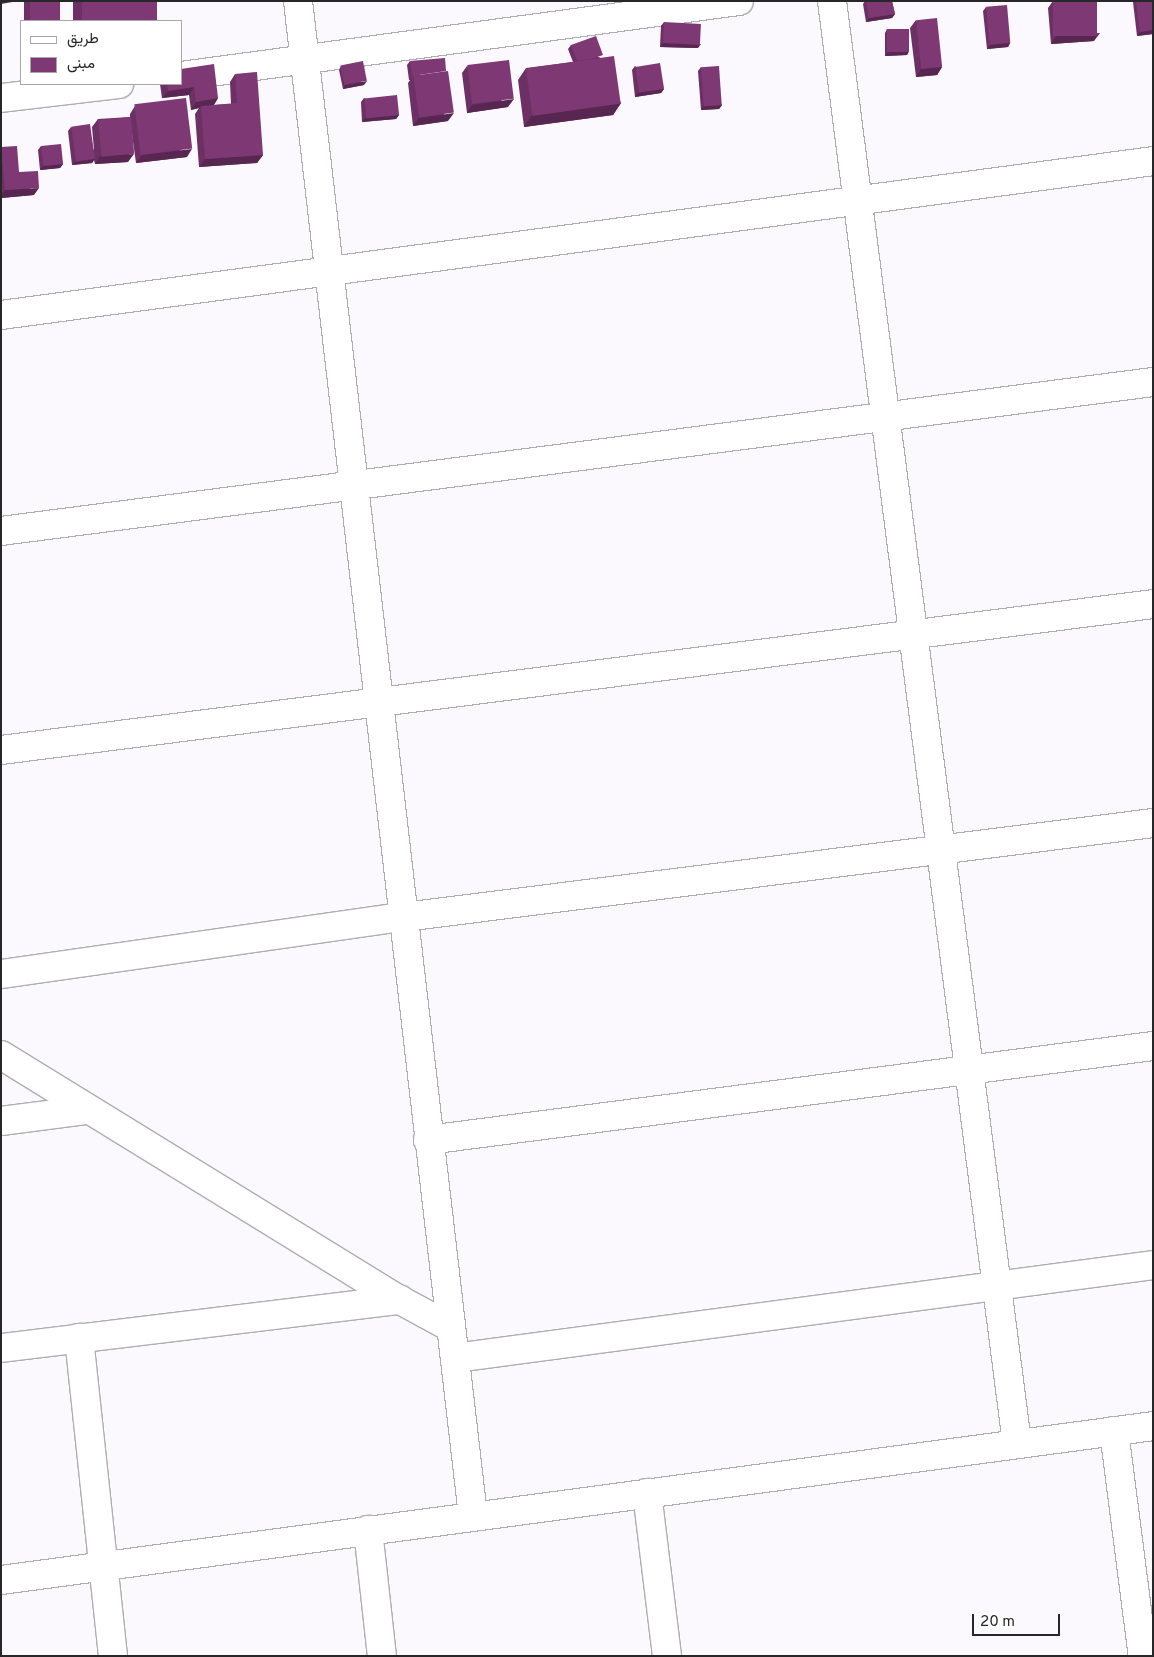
<!DOCTYPE html>
<html>
<head>
<meta charset="utf-8">
<style>
  body { margin:0 }
  #map { position:relative; width:1154px; height:1657px; overflow:hidden; background:#fbf9fe; font-family:Overpass,Vazirmatn,sans-serif }
  div>[style] { position:absolute }
  .roads { filter:drop-shadow(1px 0 #afadb2) drop-shadow(-1px 0 #afadb2) drop-shadow(0 1px #afadb2) drop-shadow(0 -1px #afadb2) }
  .minor>* { height:28px; margin:-14px; padding:0 14px; transform-origin:14px; border-radius:14px; background:#fff }
  .wall>* { inset:0; background:#6c3064; transform-origin:0 0 }
  .shaded-wall>* { inset:0; background:#582751 }
  .building>* { inset:0; background:#7e3874; transform-origin:0 0 }
  span { translate:-50% -50%; white-space:nowrap; text-align:center; line-height:1.15; -webkit-text-stroke:5px #fff; paint-order:stroke }
  .frame { position:absolute; inset:0; border:2px solid #272628; pointer-events:none }
  .legend { position:absolute; left:20px; top:20px; width:162px; height:65px; box-sizing:border-box; background:#fff; border:1px solid #a9a8a9; margin:0; padding:6px 9px; list-style:none; font-size:15px; color:#272628 }
  .legend li { display:flex; align-items:center; gap:10px; height:25px }
  .legend b { width:25px; border:1px solid #a9a8a9 }
  .scale { position:absolute; left:972px; top:1614px; width:88px; height:22px; box-sizing:border-box; border:2px solid #272628; border-top:0; padding-left:6px; font-size:15px; line-height:18px; white-space:nowrap; color:#272628; -webkit-text-stroke:4px #fff; paint-order:stroke }
</style>
</head>
<body>
<div id="map">
  <div class="roads">
    <div class="minor">
      <div style="left:298px;top:1px;width:1525px;rotate:83.41deg"></div>
      <div style="left:832px;top:1px;width:1455px;rotate:82.69deg"></div>
      <div style="left:181px;top:76px;width:563px;rotate:-7.66deg"></div>
      <div style="left:1px;top:98px;width:119px;rotate:-6.8deg"></div>
      <div style="left:1px;top:315px;width:1162px;rotate:-7.61deg"></div>
      <div style="left:1px;top:531px;width:1162px;rotate:-7.37deg"></div>
      <div style="left:1px;top:750px;width:1161px;rotate:-7.22deg"></div>
      <div style="left:1px;top:974px;width:407px;rotate:-8.1deg"></div>
      <div style="left:404px;top:917px;width:755px;rotate:-7.15deg"></div>
      <div style="left:1px;top:1055px;width:468px;rotate:31.6deg"></div>
      <div style="left:400px;top:1300px;width:57px;rotate:28.4deg"></div>
      <div style="left:1px;top:1121px;width:87px;rotate:-7.3deg"></div>
      <div style="left:428px;top:1140px;width:731px;rotate:-7.39deg"></div>
      <div style="left:79px;top:1338px;width:320px;rotate:83.9deg"></div>
      <div style="left:1px;top:1348px;width:402px;rotate:-6.9deg"></div>
      <div style="left:455px;top:1358px;width:704px;rotate:-7.59deg"></div>
      <div style="left:1114px;top:1431px;width:227px;rotate:82.7deg"></div>
      <div style="left:647px;top:1493px;width:164px;rotate:83deg"></div>
      <div style="left:368px;top:1530px;width:127px;rotate:83.7deg"></div>
      <div style="left:1px;top:1580px;width:1162px;rotate:-7.61deg"></div>
    </div>
  </div>
  <div class="wall">
    <div style="left:24px;top:1px;width:36px;height:20px"></div>
    <div style="left:73px;top:1px;width:84px;height:20px"></div>
    <div style="clip-path:polygon(865px 1px,892px 1px,895px 14px,892px 18px,866px 22px,863px 4px)"></div>
    <div style="clip-path:polygon(1053px 1px,1097px 1px,1094px 41px,1051px 44px,1048px 8px)"></div>
    <div style="clip-path:polygon(1134px 1px,1153px 1px,1153px 34px,1137px 36px,1133px 2px)"></div>
    <div style="clip-path:polygon(986px 7px,1010px 43px,1008px 47px,987px 49px,983px 11px)"></div>
    <div style="clip-path:polygon(916px 20px,942px 67px,937px 75px,916px 77px,910px 28px)"></div>
    <div style="clip-path:polygon(664px 22px,698px 48px,660px 47px,661px 26px)"></div>
    <div style="clip-path:polygon(887px 29px,909px 51px,907px 55px,885px 56px,885px 33px)"></div>
    <div style="clip-path:polygon(571px 45px,601px 58px,621px 103px,613px 115px,524px 127px,518px 80px,526px 68px,573px 62px,568px 49px)"></div>
    <div style="clip-path:polygon(410px 61px,448px 121px,413px 126px,408px 83px,410px 80px,409px 80px,407px 65px)"></div>
    <div style="clip-path:polygon(341px 66px,364px 85px,343px 89px,339px 70px)"></div>
    <div style="clip-path:polygon(467px 66px,508px 107px,467px 113px,462px 73px)"></div>
    <div style="clip-path:polygon(635px 66px,664px 89px,661px 93px,635px 97px,632px 70px)"></div>
    <div style="clip-path:polygon(701px 67px,722px 105px,719px 109px,701px 110px,698px 71px)"></div>
    <div style="clip-path:polygon(181px 69px,218px 98px,214px 105px,231px 104px,230px 82px,235px 74px,263px 155px,257px 163px,199px 167px,195px 114px,199px 108px,191px 110px,189px 95px,162px 98px,160px 84px,181px 84px)"></div>
    <div style="clip-path:polygon(364px 98px,399px 115px,396px 119px,362px 122px,361px 102px)"></div>
    <div style="clip-path:polygon(135px 106px,187px 157px,136px 163px,132px 134px,128px 162px,95px 164px,94px 160px,92px 163px,72px 165px,68px 131px,71px 127px,94px 150px,92px 127px,98px 119px,130px 117px,130px 114px)"></div>
    <div style="clip-path:polygon(41px 146px,63px 164px,60px 168px,40px 170px,38px 150px)"></div>
    <div style="clip-path:polygon(1px 147px,19px 172px,34px 195px,1px 198px)"></div>
  </div>
  <div class="shaded-wall">
    <div style="clip-path:polygon(1px 1px,18px 1px,1px 4px)"></div>
    <div style="clip-path:polygon(895px 14px,892px 18px,866px 22px,869px 18px)"></div>
    <div style="clip-path:polygon(1153px 30px,1153px 34px,1137px 36px,1140px 32px)"></div>
    <div style="clip-path:polygon(1100px 33px,1094px 41px,1051px 44px,1056px 36px)"></div>
    <div style="clip-path:polygon(663px 43px,701px 44px,698px 48px,660px 47px)"></div>
    <div style="clip-path:polygon(1010px 43px,1008px 47px,987px 49px,990px 45px)"></div>
    <div style="clip-path:polygon(909px 51px,907px 55px,885px 56px,888px 52px)"></div>
    <div style="clip-path:polygon(942px 67px,937px 75px,916px 77px,921px 69px)"></div>
    <div style="clip-path:polygon(367px 81px,364px 85px,343px 89px,345px 85px)"></div>
    <div style="clip-path:polygon(194px 87px,189px 95px,162px 98px,168px 91px)"></div>
    <div style="clip-path:polygon(664px 89px,661px 93px,635px 97px,638px 93px)"></div>
    <div style="clip-path:polygon(218px 98px,213px 106px,201px 106px,199px 108px,191px 110px,196px 102px)"></div>
    <div style="clip-path:polygon(514px 99px,508px 107px,467px 113px,472px 105px)"></div>
    <div style="clip-path:polygon(621px 103px,613px 115px,524px 127px,532px 115px)"></div>
    <div style="clip-path:polygon(722px 105px,719px 109px,701px 110px,703px 106px)"></div>
    <div style="clip-path:polygon(454px 113px,448px 121px,413px 126px,419px 118px)"></div>
    <div style="clip-path:polygon(399px 115px,396px 119px,362px 122px,365px 118px)"></div>
    <div style="clip-path:polygon(192px 149px,187px 157px,136px 163px,142px 155px)"></div>
    <div style="clip-path:polygon(134px 154px,128px 162px,95px 164px,100px 156px)"></div>
    <div style="clip-path:polygon(263px 155px,257px 163px,199px 167px,205px 159px)"></div>
    <div style="clip-path:polygon(95px 159px,92px 163px,72px 165px,75px 162px)"></div>
    <div style="clip-path:polygon(63px 164px,60px 168px,40px 170px,43px 166px)"></div>
    <div style="clip-path:polygon(39px 188px,34px 195px,1px 198px,1px 195px,5px 190px)"></div>
  </div>
  <div class="building">
    <div style="left:30px;top:1px;width:30px;height:20px"></div>
    <div style="left:82px;top:1px;width:75px;height:20px"></div>
    <div style="clip-path:polygon(866px 1px,892px 1px,895px 14px,869px 18px)"></div>
    <div style="left:1053px;top:1px;width:44px;height:35px"></div>
    <div style="clip-path:polygon(1136px 1px,1153px 1px,1153px 30px,1140px 32px)"></div>
    <div style="left:1007px;top:5px;width:38px;height:21px;rotate:85deg"></div>
    <div style="left:937px;top:18px;width:49px;height:21px;rotate:84deg"></div>
    <div style="left:664px;top:22px;width:37px;height:21px;rotate:3deg"></div>
    <div style="left:887px;top:29px;width:22px;height:23px"></div>
    <div style="clip-path:polygon(596px 36px,603px 55px,591px 59px,577px 61px,571px 45px)"></div>
    <div style="left:614px;top:56px;width:48px;height:89px;rotate:82deg"></div>
    <div style="clip-path:polygon(445px 58px,446px 71px,412px 76px,410px 61px)"></div>
    <div style="left:509px;top:60px;width:39px;height:42px;rotate:83deg"></div>
    <div style="left:363px;top:61px;width:20px;height:23px;rotate:79deg"></div>
    <div style="left:660px;top:63px;width:26px;height:25px;rotate:81deg"></div>
    <div style="clip-path:polygon(214px 64px,218px 98px,196px 102px,194px 87px,168px 91px,167px 84px,181px 84px,181px 69px)"></div>
    <div style="left:719px;top:66px;width:39px;height:18px;rotate:86deg"></div>
    <div style="left:448px;top:71px;width:42px;height:35px;rotate:82deg"></div>
    <div style="clip-path:polygon(257px 72px,263px 155px,205px 159px,201px 106px,237px 103px,235px 74px)"></div>
    <div style="left:397px;top:95px;width:20px;height:33px;rotate:84deg"></div>
    <div style="left:186px;top:98px;width:51px;height:52px;rotate:83deg"></div>
    <div style="left:131px;top:117px;width:37px;height:33px;rotate:85deg"></div>
    <div style="left:90px;top:124px;width:35px;height:19px;rotate:82deg"></div>
    <div style="left:61px;top:144px;width:20px;height:20px;rotate:84deg"></div>
    <div style="clip-path:polygon(17px 146px,19px 172px,38px 171px,39px 188px,5px 190px,1px 147px)"></div>
  </div>
  <div class="frame"></div>
  <ul class="legend">
  <li><b style="height:6px;background:#fff"></b>طريق</li>
  <li><b style="height:14px;background:#7e3874"></b>مبنى</li>
  </ul>
  <div class="scale">20 m</div>
</div>
</body>
</html>
